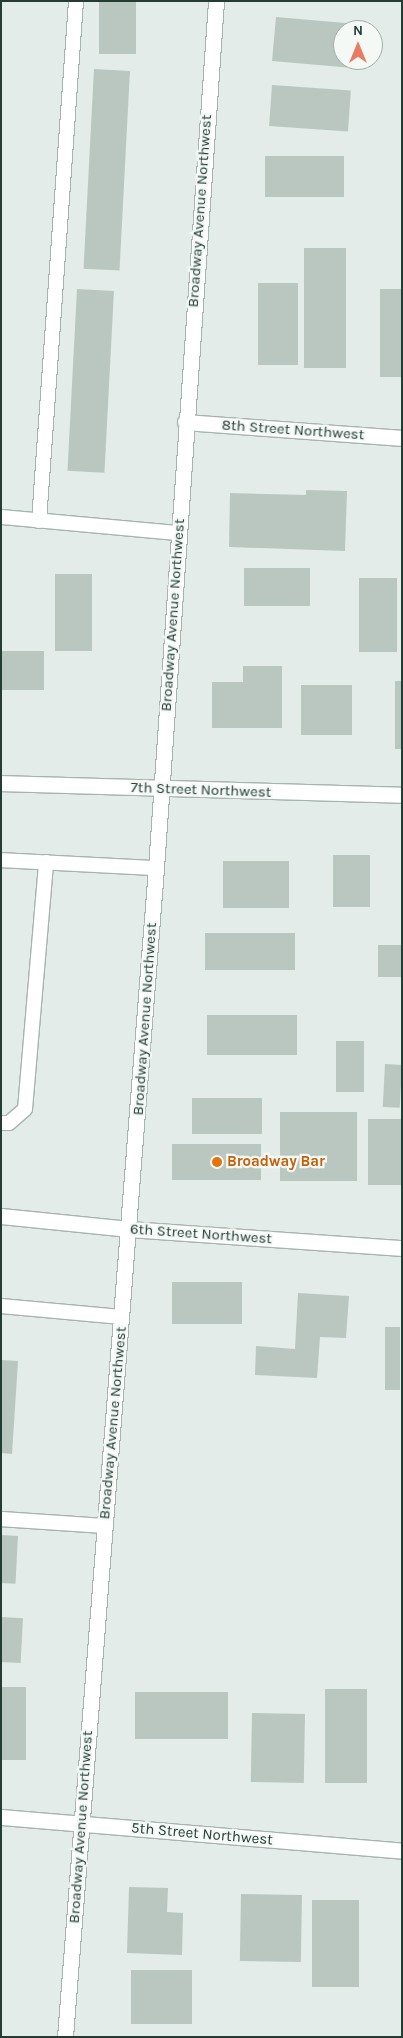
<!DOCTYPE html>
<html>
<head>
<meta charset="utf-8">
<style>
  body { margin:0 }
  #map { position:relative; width:403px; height:2038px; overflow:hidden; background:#e3ece8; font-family:Karla,sans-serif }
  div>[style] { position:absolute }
  .building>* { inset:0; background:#b9c7c0; transform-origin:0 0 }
  .roads { filter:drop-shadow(1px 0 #a6b4ae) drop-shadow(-1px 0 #a6b4ae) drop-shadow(0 1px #a6b4ae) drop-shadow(0 -1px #a6b4ae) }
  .lane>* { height:14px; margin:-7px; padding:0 7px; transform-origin:7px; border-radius:7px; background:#fff }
  .street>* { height:15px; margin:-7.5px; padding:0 7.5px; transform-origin:7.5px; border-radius:7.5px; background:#fff }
  .secondary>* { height:15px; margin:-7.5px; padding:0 7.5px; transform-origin:7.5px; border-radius:7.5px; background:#fff }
  .dots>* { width:14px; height:14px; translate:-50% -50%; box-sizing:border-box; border:2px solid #f4f9f6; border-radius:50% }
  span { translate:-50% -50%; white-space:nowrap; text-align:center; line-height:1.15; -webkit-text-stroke:4.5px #f4f9f6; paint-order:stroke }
  .street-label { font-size:15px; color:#243c34 }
  .food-label { font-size:15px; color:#c56008; font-weight:700 }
  .left { translate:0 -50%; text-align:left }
  .frame { position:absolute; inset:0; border:2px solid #243c34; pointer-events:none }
  .north { position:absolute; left:333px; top:20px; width:50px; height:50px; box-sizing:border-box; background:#f4f9f6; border:1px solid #a1ada8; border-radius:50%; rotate:0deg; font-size:14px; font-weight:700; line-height:20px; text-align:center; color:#243c34 }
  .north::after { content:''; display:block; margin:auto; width:18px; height:22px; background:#e97b64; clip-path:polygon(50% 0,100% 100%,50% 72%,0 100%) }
</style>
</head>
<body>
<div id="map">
  <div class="building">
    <div style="left:99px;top:1px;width:37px;height:53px"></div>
    <div style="clip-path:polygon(276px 17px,357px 24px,356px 30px,343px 30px,343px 60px,354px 60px,353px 68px,272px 61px)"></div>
    <div style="left:94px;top:69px;width:36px;height:200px;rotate:3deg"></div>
    <div style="left:272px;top:85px;width:79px;height:41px;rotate:4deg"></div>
    <div style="left:265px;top:156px;width:79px;height:41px"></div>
    <div style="left:304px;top:248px;width:42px;height:120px"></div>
    <div style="left:258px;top:283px;width:40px;height:82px"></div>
    <div style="left:77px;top:289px;width:37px;height:182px;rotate:3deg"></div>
    <div style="left:380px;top:289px;width:22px;height:88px"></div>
    <div style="clip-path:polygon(306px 490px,347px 491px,345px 551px,229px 547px,230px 493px,306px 495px)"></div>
    <div style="left:244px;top:568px;width:66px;height:38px"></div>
    <div style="left:55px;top:574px;width:37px;height:77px"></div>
    <div style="left:359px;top:578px;width:38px;height:74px"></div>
    <div style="left:1px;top:651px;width:43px;height:39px"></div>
    <div style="clip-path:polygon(243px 666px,282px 666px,282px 728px,212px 728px,212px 682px,243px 682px)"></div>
    <div style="left:395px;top:681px;width:7px;height:68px"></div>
    <div style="left:301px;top:685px;width:51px;height:50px"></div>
    <div style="left:333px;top:855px;width:37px;height:52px"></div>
    <div style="left:223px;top:861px;width:66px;height:47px"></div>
    <div style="left:205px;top:933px;width:90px;height:37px"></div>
    <div style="left:378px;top:945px;width:24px;height:32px"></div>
    <div style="left:207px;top:1015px;width:90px;height:40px"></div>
    <div style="left:336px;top:1041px;width:28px;height:51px"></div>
    <div style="left:385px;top:1064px;width:17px;height:43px;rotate:3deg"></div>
    <div style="left:192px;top:1098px;width:70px;height:36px"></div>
    <div style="left:280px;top:1112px;width:77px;height:69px"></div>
    <div style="left:368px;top:1119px;width:34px;height:66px"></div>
    <div style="left:172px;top:1144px;width:89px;height:36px"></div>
    <div style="left:172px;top:1282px;width:70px;height:42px"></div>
    <div style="clip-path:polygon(298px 1293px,349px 1296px,346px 1338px,320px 1337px,317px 1378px,255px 1375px,256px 1346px,295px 1349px)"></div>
    <div style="left:385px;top:1327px;width:15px;height:63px"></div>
    <div style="clip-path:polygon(1px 1360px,18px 1361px,12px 1454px,1px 1453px)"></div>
    <div style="left:1px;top:1535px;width:17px;height:48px;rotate:3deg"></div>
    <div style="left:1px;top:1617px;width:22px;height:45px;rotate:3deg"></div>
    <div style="left:1px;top:1687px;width:25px;height:73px"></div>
    <div style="left:325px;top:1689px;width:42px;height:94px"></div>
    <div style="left:135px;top:1692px;width:93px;height:47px"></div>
    <div style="left:252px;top:1713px;width:53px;height:69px;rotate:1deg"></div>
    <div style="clip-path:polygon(129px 1887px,168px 1888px,167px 1912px,183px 1913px,182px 1955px,127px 1953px)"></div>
    <div style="left:241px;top:1894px;width:61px;height:67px;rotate:1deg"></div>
    <div style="left:312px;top:1900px;width:47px;height:87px"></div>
    <div style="left:131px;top:1970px;width:61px;height:54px"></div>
  </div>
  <div class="roads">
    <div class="lane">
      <div style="left:1px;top:517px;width:178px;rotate:5.2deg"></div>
      <div style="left:39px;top:521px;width:521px;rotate:-85.93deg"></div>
      <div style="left:1px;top:860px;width:155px;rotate:3deg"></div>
      <div style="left:1px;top:1123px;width:8px"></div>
      <div style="left:9px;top:1123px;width:21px;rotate:-41deg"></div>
      <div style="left:25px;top:1109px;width:248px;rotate:-85.1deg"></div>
      <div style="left:1px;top:1306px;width:121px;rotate:5.2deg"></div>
      <div style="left:1px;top:1519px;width:104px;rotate:3.9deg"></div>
    </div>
    <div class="street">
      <div style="left:185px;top:422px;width:218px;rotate:4.2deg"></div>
      <div style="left:1px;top:783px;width:401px;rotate:1.7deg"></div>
      <div style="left:1px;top:1817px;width:402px;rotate:4.8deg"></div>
    </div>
    <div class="secondary">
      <div style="left:1px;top:1216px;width:129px;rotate:5.8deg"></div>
      <div style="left:129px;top:1229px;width:274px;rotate:4deg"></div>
      <div style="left:65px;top:2037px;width:1173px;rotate:-85.55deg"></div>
      <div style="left:156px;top:868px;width:869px;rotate:-86.04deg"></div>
    </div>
  </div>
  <div class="dots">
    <div style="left:217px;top:1162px;background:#e8710a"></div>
  </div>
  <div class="street-label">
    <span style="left:200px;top:211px;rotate:-86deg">Broadway Avenue Northwest</span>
    <span style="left:293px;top:430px;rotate:4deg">8th Street Northwest</span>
    <span style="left:173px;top:615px;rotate:-86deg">Broadway Avenue Northwest</span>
    <span style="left:201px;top:790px;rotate:2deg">7th Street Northwest</span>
    <span style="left:145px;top:1019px;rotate:-86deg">Broadway Avenue Northwest</span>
    <span style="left:201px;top:1234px;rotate:4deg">6th Street Northwest</span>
    <span style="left:113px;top:1423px;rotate:-85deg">Broadway Avenue Northwest</span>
    <span style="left:81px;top:1827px;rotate:-86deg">Broadway Avenue Northwest</span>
    <span style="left:202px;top:1834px;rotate:5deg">5th Street Northwest</span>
  </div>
  <div class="food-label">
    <span class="left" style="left:227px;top:1162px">Broadway Bar</span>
  </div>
  <div class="frame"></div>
  <div class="north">N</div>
</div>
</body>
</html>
